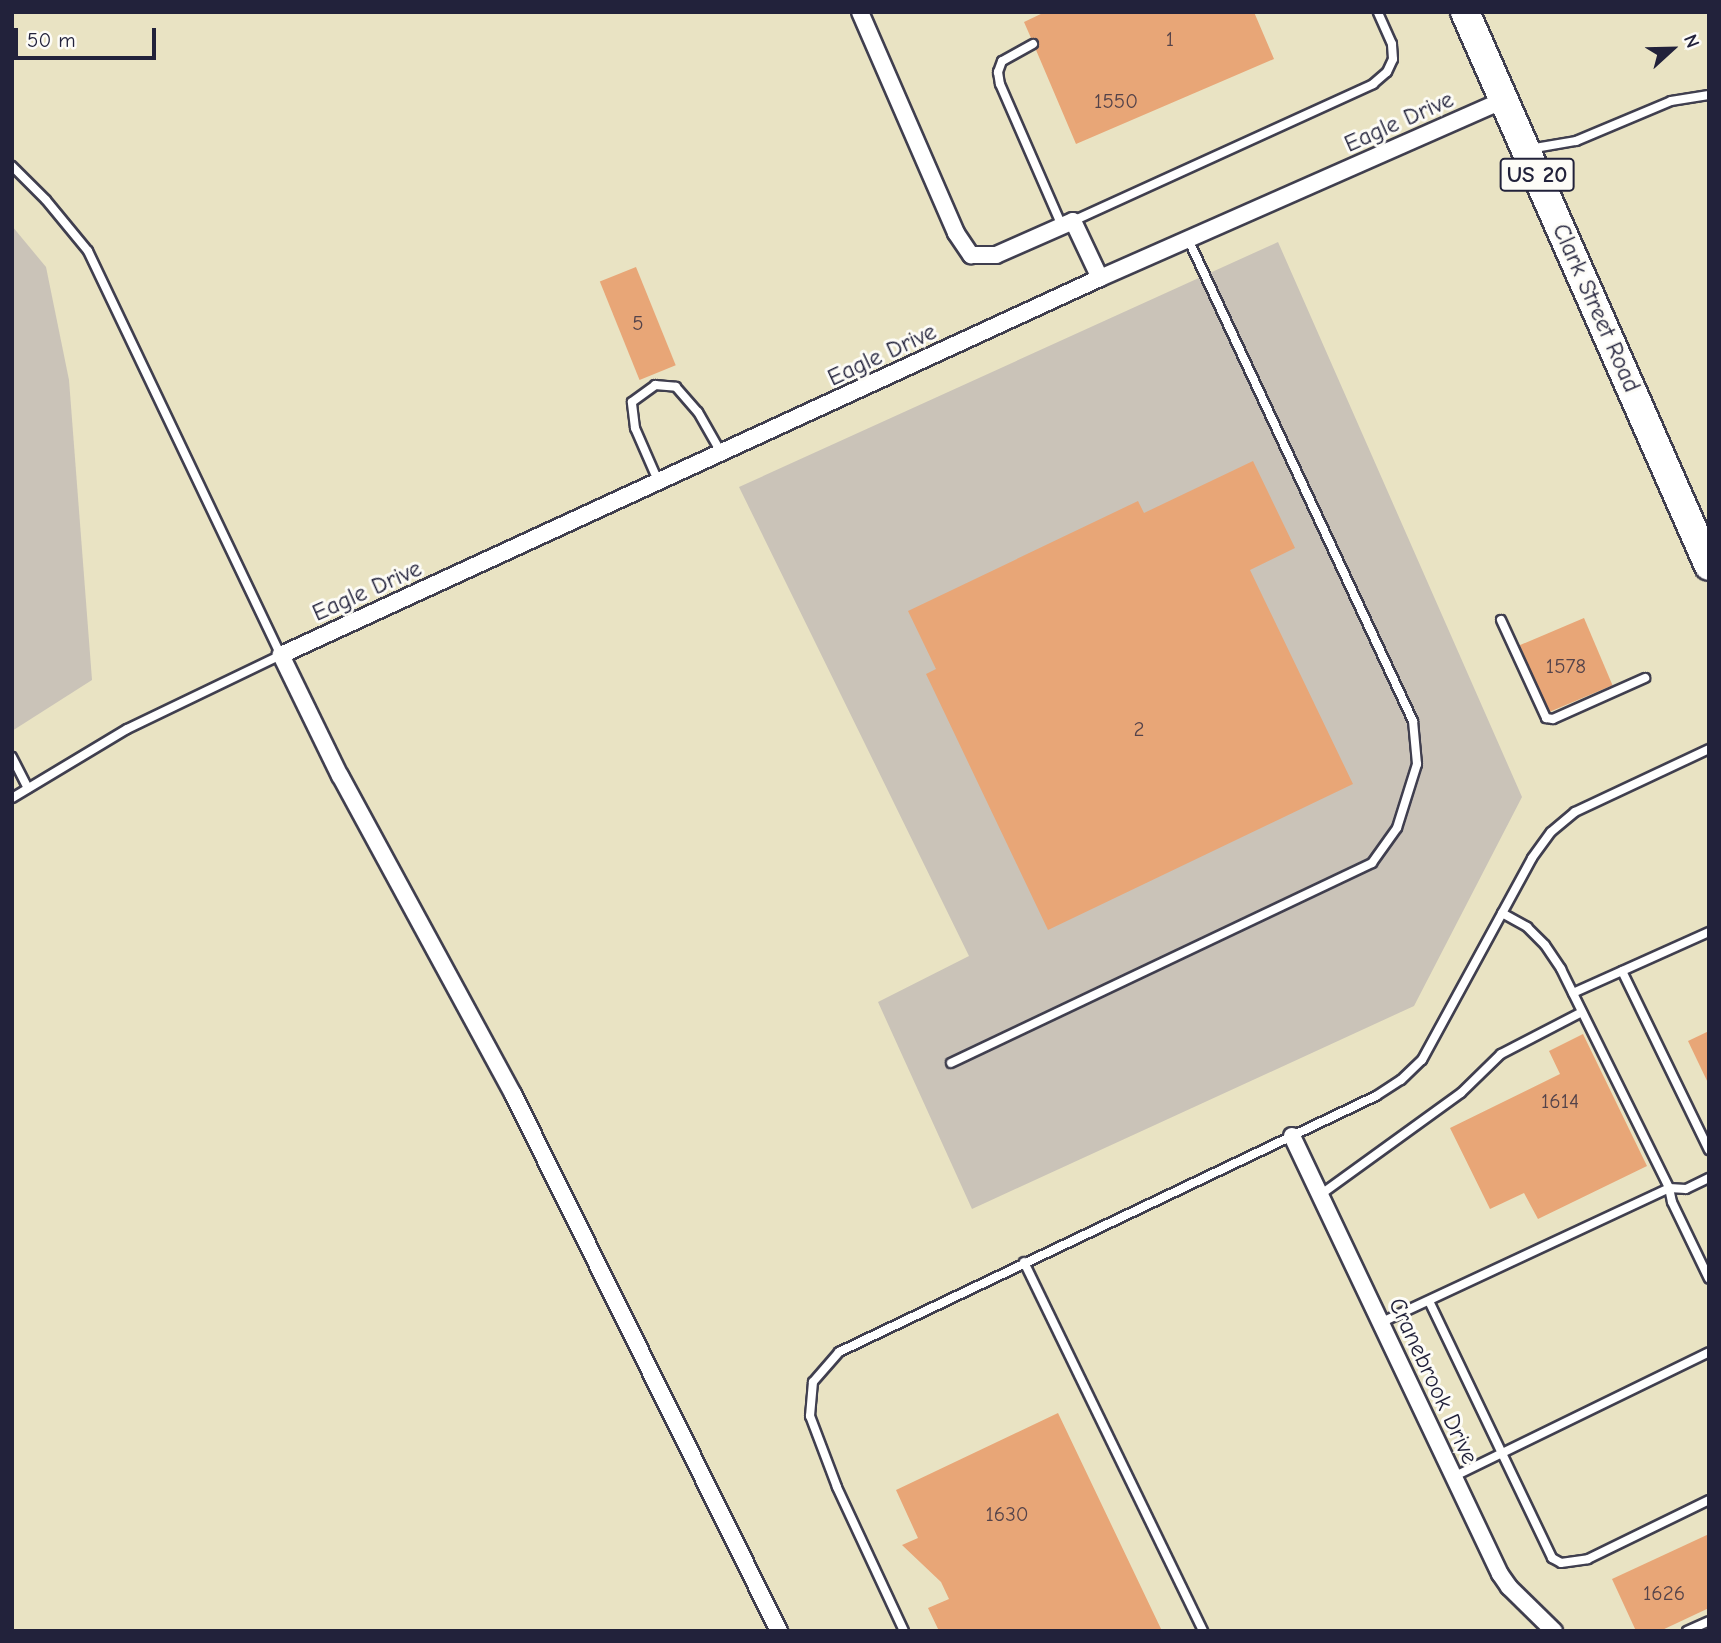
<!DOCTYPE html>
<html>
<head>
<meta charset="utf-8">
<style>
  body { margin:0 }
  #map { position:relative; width:1721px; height:1643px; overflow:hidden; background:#e9e3c3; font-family:"Comic Neue",sans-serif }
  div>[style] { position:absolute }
  .industrial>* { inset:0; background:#cac3b8 }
  .building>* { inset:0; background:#e8a677; transform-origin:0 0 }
  .roads { filter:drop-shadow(2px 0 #403f4f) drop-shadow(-2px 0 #403f4f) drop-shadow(0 2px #403f4f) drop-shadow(0 -2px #403f4f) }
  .lane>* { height:8px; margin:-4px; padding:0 4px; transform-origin:4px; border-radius:4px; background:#fff }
  .street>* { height:16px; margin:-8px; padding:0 8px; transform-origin:8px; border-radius:8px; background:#fff }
  .highway>* { height:28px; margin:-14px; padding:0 14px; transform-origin:14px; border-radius:14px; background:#fff }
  span { translate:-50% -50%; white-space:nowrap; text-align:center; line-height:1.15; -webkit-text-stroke:6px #fdfcf7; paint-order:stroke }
  .number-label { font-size:21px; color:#54434a }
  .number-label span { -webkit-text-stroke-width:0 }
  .shield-label span { padding:2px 5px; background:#fdfcf7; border:2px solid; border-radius:5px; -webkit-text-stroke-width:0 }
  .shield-label { font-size:23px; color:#22223b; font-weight:700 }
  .street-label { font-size:24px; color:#22223b }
  .frame { position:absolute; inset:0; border:14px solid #22223b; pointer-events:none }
  .north { position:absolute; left:1637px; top:14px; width:70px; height:70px; -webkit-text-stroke:5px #fdfcf7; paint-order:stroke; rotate:68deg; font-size:19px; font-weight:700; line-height:28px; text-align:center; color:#22223b }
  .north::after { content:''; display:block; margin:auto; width:24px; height:32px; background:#22223b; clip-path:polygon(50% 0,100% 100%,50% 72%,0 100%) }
  .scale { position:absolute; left:14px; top:28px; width:142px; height:32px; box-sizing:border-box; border:4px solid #22223b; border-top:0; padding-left:9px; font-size:21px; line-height:24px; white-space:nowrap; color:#22223b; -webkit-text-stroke:5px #fdfcf7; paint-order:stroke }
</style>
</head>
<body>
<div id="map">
  <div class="industrial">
    <div style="clip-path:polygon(12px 226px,46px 267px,69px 380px,92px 680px,12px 731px)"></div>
    <div style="clip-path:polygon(1278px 242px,1522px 797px,1414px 1006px,972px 1209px,878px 1002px,969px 956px,739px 487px)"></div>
  </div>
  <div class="building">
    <div style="clip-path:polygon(1045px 12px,1254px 12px,1274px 59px,1076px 144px,1036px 50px,1039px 41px,1031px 38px,1024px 22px)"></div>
    <div style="left:636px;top:267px;width:106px;height:39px;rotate:68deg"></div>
    <div style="clip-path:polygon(1253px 461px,1295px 548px,1250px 570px,1353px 784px,1048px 930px,926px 674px,936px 669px,908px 611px,1138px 501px,1144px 513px)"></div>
    <div style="left:1584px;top:618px;width:73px;height:70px;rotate:67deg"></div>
    <div style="clip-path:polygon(1709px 1031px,1709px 1085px,1688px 1041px)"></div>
    <div style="clip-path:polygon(1583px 1034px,1647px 1166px,1538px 1219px,1524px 1193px,1490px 1209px,1450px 1128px,1560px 1074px,1549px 1051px)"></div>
    <div style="clip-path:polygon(1058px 1413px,1162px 1631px,939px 1631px,928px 1608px,949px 1599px,941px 1582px,902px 1545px,918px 1538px,896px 1490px)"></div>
    <div style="clip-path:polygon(1709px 1534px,1709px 1608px,1660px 1631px,1636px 1631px,1612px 1579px)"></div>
  </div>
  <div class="roads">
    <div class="lane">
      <div style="left:1033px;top:44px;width:35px;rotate:151deg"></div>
      <div style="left:1002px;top:61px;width:12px;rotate:110deg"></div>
      <div style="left:998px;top:72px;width:12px;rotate:81deg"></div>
      <div style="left:1000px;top:84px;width:155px;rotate:66.4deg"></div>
      <div style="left:1529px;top:149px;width:48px;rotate:-9.7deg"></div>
      <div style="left:1576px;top:141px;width:103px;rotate:-22.8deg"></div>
      <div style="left:1671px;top:101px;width:38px;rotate:-9deg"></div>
      <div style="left:12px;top:166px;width:48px;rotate:45deg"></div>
      <div style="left:46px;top:200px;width:66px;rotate:50.5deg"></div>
      <div style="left:88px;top:251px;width:448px;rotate:64.5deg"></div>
      <div style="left:281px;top:655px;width:171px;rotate:154.3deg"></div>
      <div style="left:127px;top:729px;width:134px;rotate:149deg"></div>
      <div style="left:1073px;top:221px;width:330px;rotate:-24.5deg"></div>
      <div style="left:1373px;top:84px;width:18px;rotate:-41deg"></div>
      <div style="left:1387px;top:72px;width:14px;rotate:-65deg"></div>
      <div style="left:1393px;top:59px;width:15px;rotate:-94deg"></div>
      <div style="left:1392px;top:44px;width:35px;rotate:-114deg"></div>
      <div style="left:659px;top:483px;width:60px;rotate:-113.6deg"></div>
      <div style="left:635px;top:428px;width:26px;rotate:-97deg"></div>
      <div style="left:632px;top:402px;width:29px;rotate:-36deg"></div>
      <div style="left:655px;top:385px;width:21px;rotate:5deg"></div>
      <div style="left:676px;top:387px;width:33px;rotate:49deg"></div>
      <div style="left:698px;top:412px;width:48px;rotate:60.3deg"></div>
      <div style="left:1501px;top:620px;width:108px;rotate:65.3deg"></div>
      <div style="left:1546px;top:718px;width:7px;rotate:8deg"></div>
      <div style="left:1553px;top:719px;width:101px;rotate:-24deg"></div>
      <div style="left:12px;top:757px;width:35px;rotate:63deg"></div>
      <div style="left:1502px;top:913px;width:29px;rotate:29deg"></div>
      <div style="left:1527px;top:927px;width:25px;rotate:45deg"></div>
      <div style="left:1545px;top:945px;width:29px;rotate:56deg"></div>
      <div style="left:1561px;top:969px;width:244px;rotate:63.7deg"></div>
      <div style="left:1669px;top:1188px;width:14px;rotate:78deg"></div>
      <div style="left:1672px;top:1202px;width:85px;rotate:64.3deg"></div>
      <div style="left:1622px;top:971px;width:199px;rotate:64.1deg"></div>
      <div style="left:1573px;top:993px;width:149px;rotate:-24.2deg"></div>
      <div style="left:951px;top:1063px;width:466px;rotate:-25.4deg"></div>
      <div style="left:1372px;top:863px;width:43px;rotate:-54.5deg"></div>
      <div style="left:1397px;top:828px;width:67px;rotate:-72.6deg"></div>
      <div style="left:1417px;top:764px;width:43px;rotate:-95.3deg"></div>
      <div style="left:1413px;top:721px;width:530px;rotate:-115.02deg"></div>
      <div style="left:1320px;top:1195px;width:174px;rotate:-35.9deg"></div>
      <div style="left:1461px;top:1093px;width:56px;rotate:-44.3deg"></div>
      <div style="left:1501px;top:1054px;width:91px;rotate:-27.4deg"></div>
      <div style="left:1024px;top:1262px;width:410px;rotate:64.1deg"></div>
      <div style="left:1429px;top:1301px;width:285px;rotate:64.4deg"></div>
      <div style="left:1552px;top:1558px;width:10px;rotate:29deg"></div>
      <div style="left:1561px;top:1563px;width:27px;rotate:-8deg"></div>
      <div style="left:1588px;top:1559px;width:135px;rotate:-26deg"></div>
      <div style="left:1380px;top:1323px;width:319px;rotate:-25deg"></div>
      <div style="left:1669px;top:1188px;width:17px;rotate:3deg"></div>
      <div style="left:1686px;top:1189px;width:25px;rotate:-26deg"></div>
      <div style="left:1453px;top:1477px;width:285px;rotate:-26deg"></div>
      <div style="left:904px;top:1631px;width:159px;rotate:-115deg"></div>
      <div style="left:837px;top:1487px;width:76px;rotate:-110.8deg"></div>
      <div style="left:810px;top:1416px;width:34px;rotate:-85deg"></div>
      <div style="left:813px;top:1382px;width:40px;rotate:-49deg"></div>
      <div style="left:839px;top:1352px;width:595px;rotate:-25.49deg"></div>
      <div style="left:1376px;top:1096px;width:30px;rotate:-33deg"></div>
      <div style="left:1401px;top:1080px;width:29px;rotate:-44deg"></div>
      <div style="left:1422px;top:1060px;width:230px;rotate:-61.4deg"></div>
      <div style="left:1532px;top:858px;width:32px;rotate:-54deg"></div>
      <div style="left:1551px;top:832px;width:31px;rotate:-40deg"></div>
      <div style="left:1575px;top:812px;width:148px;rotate:-25.2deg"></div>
      <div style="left:1687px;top:1631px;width:24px;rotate:-24deg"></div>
    </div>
    <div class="street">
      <div style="left:860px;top:12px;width:241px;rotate:66.5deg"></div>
      <div style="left:956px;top:233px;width:27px;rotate:56deg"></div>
      <div style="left:971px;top:255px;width:25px"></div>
      <div style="left:996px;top:255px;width:84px;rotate:-23.8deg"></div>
      <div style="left:1073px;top:221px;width:63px;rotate:64.7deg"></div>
      <div style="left:1292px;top:1136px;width:485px;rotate:64.6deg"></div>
      <div style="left:1500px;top:1574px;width:16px;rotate:55deg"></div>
      <div style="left:1509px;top:1587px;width:63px;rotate:44.4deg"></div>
      <div style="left:779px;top:1631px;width:599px;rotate:-116.35deg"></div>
      <div style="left:513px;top:1094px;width:362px;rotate:-118.5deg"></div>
      <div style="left:340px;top:776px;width:135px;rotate:-116deg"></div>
      <div style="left:281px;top:655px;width:902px;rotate:-24.72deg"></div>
      <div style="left:1100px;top:278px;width:441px;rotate:-23.8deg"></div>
    </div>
    <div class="highway">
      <div style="left:1465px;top:12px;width:605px;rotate:66.23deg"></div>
    </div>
  </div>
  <div class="number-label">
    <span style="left:1170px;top:39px">1</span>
    <span style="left:1116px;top:101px">1550</span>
    <span style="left:638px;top:323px">5</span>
    <span style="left:1566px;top:666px">1578</span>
    <span style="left:1139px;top:729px">2</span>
    <span style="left:1560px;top:1101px">1614</span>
    <span style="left:1007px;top:1514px">1630</span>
    <span style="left:1664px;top:1593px">1626</span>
  </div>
  <div class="shield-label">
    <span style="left:1537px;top:175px">US 20</span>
  </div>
  <div class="street-label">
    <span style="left:1399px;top:122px;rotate:-24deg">Eagle Drive</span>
    <span style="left:1596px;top:308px;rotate:66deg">Clark Street Road</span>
    <span style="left:882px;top:355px;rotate:-25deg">Eagle Drive</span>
    <span style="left:367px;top:591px;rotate:-24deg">Eagle Drive</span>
    <span style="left:1433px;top:1381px;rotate:65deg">Cranebrook Drive</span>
  </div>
  <div class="frame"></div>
  <div class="north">N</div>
  <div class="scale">50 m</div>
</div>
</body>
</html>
